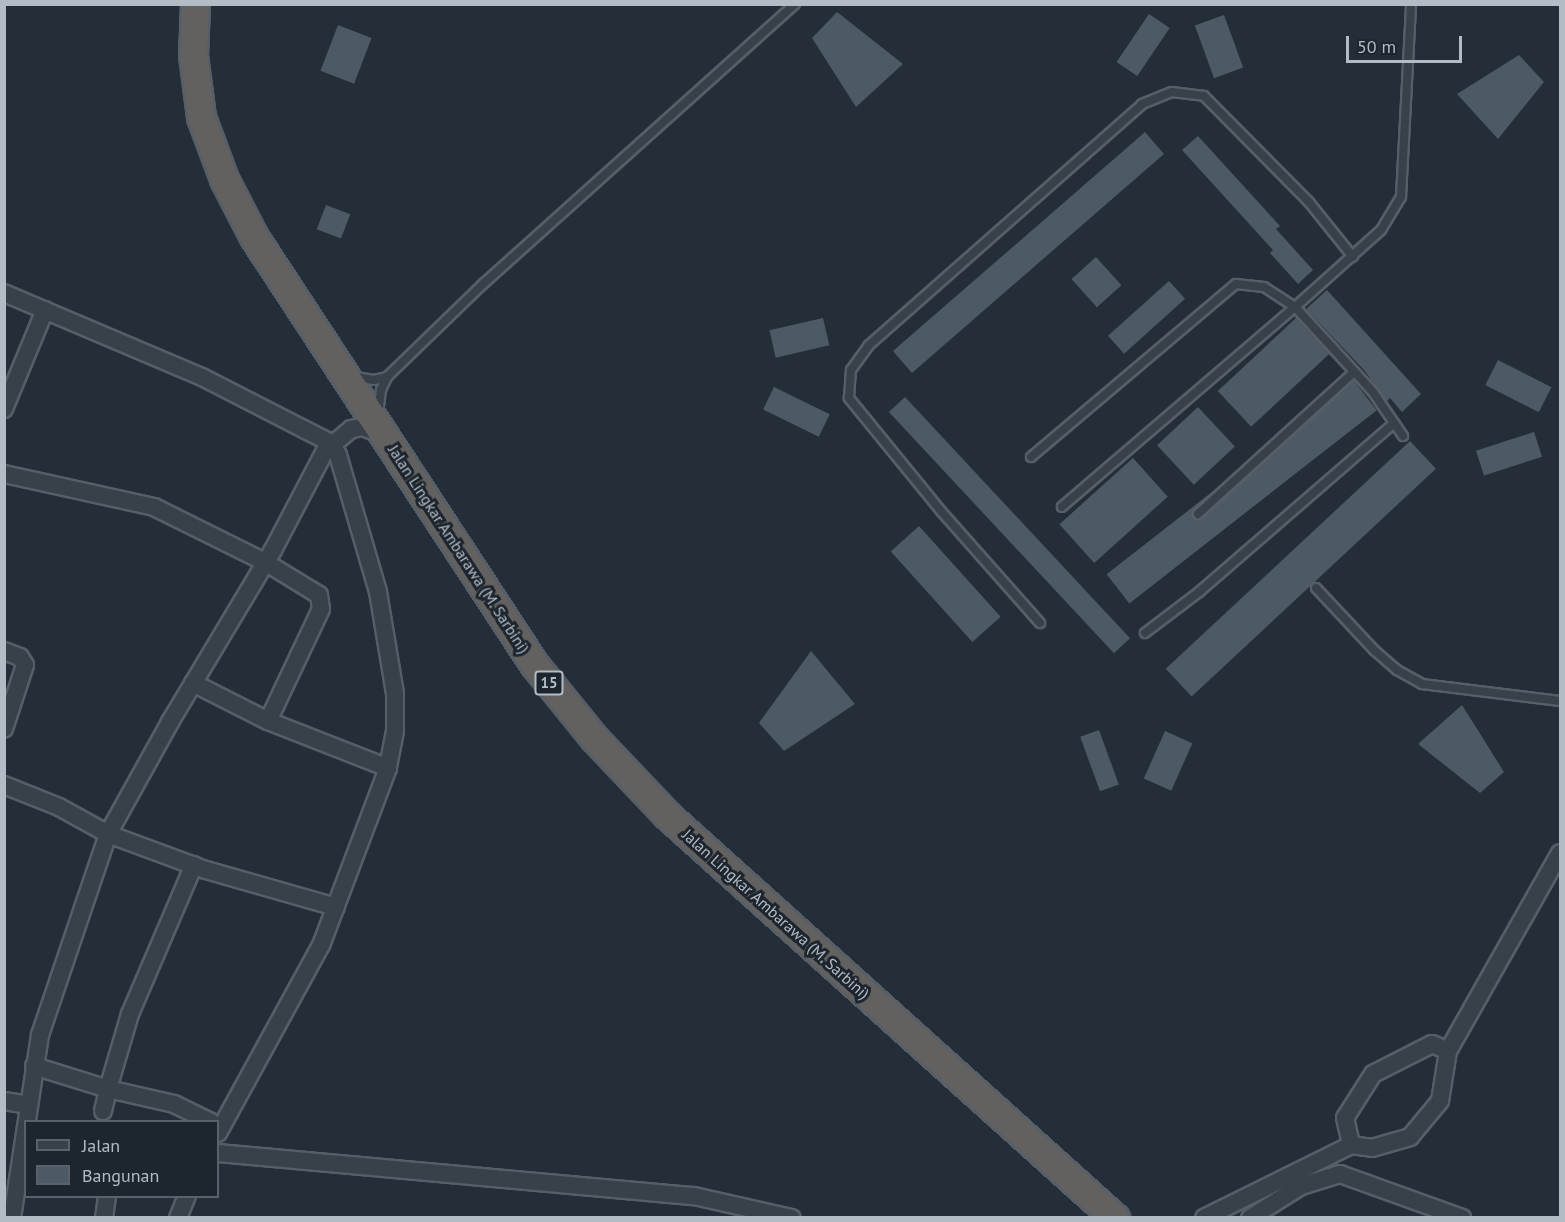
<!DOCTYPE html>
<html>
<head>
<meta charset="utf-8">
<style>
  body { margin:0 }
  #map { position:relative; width:1565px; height:1222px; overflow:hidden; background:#242e39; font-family:"PT Sans",sans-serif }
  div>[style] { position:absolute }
  .building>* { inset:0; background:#4d5964; transform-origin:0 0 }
  .roads { filter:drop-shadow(2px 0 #565e67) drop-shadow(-2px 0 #565e67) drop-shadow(0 2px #565e67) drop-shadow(0 -2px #565e67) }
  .service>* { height:8px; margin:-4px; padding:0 4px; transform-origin:4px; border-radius:4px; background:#384049 }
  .minor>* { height:16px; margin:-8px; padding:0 8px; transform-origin:8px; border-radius:8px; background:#384049 }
  .trunk>* { height:27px; margin:-13.5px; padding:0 13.5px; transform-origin:13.5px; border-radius:13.5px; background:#62615f }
  span { translate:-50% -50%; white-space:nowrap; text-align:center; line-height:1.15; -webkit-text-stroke:6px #1d252e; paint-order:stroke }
  .shield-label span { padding:2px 4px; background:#1d252e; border:2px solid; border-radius:4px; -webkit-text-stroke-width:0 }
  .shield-label { font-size:15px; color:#b3bbc5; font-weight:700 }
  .street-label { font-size:16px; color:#b3bbc5 }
  .frame { position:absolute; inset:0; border:6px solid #b3bbc5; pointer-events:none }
  .legend { position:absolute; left:24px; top:1120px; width:195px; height:78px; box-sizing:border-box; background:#1d252e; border:2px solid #59616a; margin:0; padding:8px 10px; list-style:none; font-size:18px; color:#b3bbc5 }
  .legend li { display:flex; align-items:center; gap:12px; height:30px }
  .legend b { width:30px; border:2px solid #59616a }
  .scale { position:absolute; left:1346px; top:36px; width:116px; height:27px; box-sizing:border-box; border:3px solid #b3bbc5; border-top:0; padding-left:8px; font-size:18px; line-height:21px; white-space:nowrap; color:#b3bbc5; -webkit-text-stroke:4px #1d252e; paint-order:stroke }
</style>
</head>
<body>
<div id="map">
  <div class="building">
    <div style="clip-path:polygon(837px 12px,903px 64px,856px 107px,812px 38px)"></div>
    <div style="left:1149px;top:14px;width:25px;height:58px;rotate:34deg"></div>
    <div style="left:1224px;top:15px;width:56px;height:31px;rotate:70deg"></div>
    <div style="left:338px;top:25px;width:36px;height:49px;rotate:21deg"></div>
    <div style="clip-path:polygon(1519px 55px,1544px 82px,1498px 139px,1457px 94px)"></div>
    <div style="left:1145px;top:132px;width:29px;height:334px;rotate:49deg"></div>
    <div style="clip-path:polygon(1198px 136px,1280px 226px,1276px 229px,1313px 270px,1298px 284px,1270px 253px,1273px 250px,1182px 150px)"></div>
    <div style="left:326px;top:205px;width:26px;height:26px;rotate:21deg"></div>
    <div style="left:1096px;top:257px;width:38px;height:33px;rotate:48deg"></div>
    <div style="left:1169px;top:281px;width:24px;height:82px;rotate:48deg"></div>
    <div style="clip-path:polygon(1327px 290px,1421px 394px,1402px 412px,1390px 398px,1387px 401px,1364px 370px,1306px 309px)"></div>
    <div style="left:823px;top:318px;width:28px;height:55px;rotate:77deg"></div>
    <div style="left:1296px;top:318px;width:49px;height:107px;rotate:47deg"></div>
    <div style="left:1498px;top:360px;width:60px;height:28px;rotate:27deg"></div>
    <div style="left:1354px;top:381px;width:37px;height:314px;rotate:52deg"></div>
    <div style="left:774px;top:387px;width:62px;height:25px;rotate:26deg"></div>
    <div style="left:905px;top:397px;width:330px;height:22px;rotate:47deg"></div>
    <div style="left:1198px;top:407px;width:54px;height:56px;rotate:47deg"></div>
    <div style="left:1534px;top:432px;width:26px;height:61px;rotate:72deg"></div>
    <div style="left:1410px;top:441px;width:38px;height:334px;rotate:47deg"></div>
    <div style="left:1133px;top:458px;width:52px;height:99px;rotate:48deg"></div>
    <div style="left:919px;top:526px;width:122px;height:38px;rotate:48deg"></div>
    <div style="clip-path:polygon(811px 651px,855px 704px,784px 751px,759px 723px)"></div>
    <div style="clip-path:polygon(1462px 705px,1504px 772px,1480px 793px,1418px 744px)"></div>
    <div style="left:1099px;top:730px;width:58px;height:20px;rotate:70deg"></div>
    <div style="left:1165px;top:731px;width:30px;height:52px;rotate:24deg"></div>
  </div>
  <div class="roads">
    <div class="service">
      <div style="left:355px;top:377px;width:19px;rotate:9deg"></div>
      <div style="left:374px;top:380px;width:13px;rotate:-13deg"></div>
      <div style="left:387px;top:377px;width:14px;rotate:115deg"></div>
      <div style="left:381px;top:390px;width:23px;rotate:97deg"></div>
      <div style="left:387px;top:377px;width:134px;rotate:-44.1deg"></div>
      <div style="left:483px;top:284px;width:419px;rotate:-41.9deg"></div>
      <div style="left:1403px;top:436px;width:53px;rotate:-124.3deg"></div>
      <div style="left:1373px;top:392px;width:115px;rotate:-132.5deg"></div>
      <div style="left:1295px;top:307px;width:115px;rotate:-41.8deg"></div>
      <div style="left:1381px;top:230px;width:39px;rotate:-59deg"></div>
      <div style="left:1401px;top:197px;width:193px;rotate:-87deg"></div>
      <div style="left:1031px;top:457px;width:268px;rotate:-40.2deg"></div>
      <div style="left:1236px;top:284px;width:28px;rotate:6deg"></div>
      <div style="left:1264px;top:287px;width:37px;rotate:33deg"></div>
      <div style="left:1295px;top:307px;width:307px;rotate:139.4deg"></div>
      <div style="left:1198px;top:514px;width:211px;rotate:-42.3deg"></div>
      <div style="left:1316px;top:588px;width:85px;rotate:46.9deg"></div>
      <div style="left:1374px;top:650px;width:30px;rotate:41deg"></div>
      <div style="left:1397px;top:670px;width:29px;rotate:29deg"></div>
      <div style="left:1422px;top:684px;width:139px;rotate:7deg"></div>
      <div style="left:1040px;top:623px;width:149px;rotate:-131.5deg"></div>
      <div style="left:941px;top:511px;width:146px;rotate:-129.2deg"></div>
      <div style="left:849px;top:398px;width:28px;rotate:-86deg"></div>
      <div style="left:851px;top:370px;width:31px;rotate:-54deg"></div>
      <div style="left:869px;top:345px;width:364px;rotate:-41.4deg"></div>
      <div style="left:1142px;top:104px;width:32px;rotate:-22deg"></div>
      <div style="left:1172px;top:92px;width:32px;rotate:7deg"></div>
      <div style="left:1204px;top:96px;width:149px;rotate:45.3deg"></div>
      <div style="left:1309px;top:202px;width:70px;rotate:51.3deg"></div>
      <div style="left:1145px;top:633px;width:68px;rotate:-37.2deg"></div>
      <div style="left:1199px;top:592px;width:258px;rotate:-40.9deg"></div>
    </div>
    <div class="minor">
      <div style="left:4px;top:293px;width:215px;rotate:23deg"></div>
      <div style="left:202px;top:377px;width:145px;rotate:27.1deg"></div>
      <div style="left:331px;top:443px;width:14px;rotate:60deg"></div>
      <div style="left:338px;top:455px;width:143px;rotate:73.7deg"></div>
      <div style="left:378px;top:592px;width:103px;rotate:80.5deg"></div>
      <div style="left:395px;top:694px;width:37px;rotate:90deg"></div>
      <div style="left:395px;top:731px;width:38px;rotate:101deg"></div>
      <div style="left:388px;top:768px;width:189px;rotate:110.7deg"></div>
      <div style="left:321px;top:945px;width:214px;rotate:118.7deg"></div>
      <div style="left:4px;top:409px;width:107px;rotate:-67.5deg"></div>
      <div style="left:4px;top:474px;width:154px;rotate:12.4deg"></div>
      <div style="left:154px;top:507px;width:124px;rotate:26.4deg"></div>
      <div style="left:265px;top:562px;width:63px;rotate:31.4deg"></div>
      <div style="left:319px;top:595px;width:14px;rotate:82deg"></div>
      <div style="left:321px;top:609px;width:124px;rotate:115.3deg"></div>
      <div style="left:4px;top:651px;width:17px;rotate:21deg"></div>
      <div style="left:20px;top:657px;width:9px;rotate:58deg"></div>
      <div style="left:25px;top:665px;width:67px;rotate:108.2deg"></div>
      <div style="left:193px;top:683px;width:84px;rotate:26.9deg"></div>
      <div style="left:268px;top:721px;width:129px;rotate:21.4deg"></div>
      <div style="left:4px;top:785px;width:59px;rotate:21.8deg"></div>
      <div style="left:59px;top:807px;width:56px;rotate:28.9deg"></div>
      <div style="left:108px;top:834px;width:104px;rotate:20.2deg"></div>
      <div style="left:206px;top:870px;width:135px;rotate:15.9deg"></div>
      <div style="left:1448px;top:1051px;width:17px;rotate:-156deg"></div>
      <div style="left:1432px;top:1044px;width:66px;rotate:153deg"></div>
      <div style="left:1373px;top:1074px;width:52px;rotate:122.5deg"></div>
      <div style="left:1345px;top:1118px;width:28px;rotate:77deg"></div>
      <div style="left:1351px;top:1145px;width:21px;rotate:8deg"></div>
      <div style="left:1372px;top:1148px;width:40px;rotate:-16deg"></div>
      <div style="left:1410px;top:1137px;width:47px;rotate:-50.2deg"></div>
      <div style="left:1440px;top:1101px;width:51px;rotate:-80.9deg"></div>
      <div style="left:1448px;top:1051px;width:227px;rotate:-60.5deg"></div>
      <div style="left:34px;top:1066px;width:77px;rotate:17.3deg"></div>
      <div style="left:108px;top:1089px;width:78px;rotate:-73.7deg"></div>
      <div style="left:130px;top:1014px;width:162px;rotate:-66.8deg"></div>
      <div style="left:4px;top:1101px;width:24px;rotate:9deg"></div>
      <div style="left:103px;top:1111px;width:23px;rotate:-77deg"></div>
      <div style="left:108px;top:1089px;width:68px;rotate:12.8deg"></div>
      <div style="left:174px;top:1104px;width:41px;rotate:25.9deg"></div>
      <div style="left:218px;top:1153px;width:478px;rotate:5.2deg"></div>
      <div style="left:694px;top:1196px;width:100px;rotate:12.7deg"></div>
      <div style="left:12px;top:1218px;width:185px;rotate:-81.3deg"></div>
      <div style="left:40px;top:1035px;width:212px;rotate:-71.3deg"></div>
      <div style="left:108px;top:834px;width:128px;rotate:-61deg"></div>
      <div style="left:170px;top:722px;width:200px;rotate:-59.1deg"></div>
      <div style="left:273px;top:550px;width:112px;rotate:-62.3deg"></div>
      <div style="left:325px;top:451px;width:34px;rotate:-40deg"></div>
      <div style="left:351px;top:429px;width:12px;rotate:-9deg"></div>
      <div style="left:363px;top:427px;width:22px;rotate:22deg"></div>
      <div style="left:104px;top:1218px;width:22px;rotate:-82deg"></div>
      <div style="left:178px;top:1218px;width:24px;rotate:-68deg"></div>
      <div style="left:1204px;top:1218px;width:164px;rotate:-26.4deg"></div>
      <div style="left:1250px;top:1218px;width:60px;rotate:-32.1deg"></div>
      <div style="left:1301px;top:1186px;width:41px;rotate:-17.1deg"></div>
      <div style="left:1340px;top:1174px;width:130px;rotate:19.8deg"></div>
    </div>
    <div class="trunk">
      <div style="left:195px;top:4px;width:51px;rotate:92.2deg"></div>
      <div style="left:193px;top:55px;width:63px;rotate:82.6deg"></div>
      <div style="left:201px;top:117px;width:66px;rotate:69.6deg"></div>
      <div style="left:224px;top:179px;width:65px;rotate:62.7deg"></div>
      <div style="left:254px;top:237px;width:511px;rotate:56.75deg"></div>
      <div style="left:534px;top:664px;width:95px;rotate:51deg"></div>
      <div style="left:594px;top:738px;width:106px;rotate:46.5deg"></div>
      <div style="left:667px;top:815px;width:603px;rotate:41.97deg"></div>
    </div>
  </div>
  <div class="shield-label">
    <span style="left:549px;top:683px">15</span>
  </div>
  <div class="street-label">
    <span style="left:459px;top:549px;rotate:57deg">Jalan Lingkar Ambarawa (M. Sarbini)</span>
    <span style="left:776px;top:914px;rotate:42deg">Jalan Lingkar Ambarawa (M. Sarbini)</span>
  </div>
  <div class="frame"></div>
  <ul class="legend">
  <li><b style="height:8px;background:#384049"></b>Jalan</li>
  <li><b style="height:16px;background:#4d5964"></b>Bangunan</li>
  </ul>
  <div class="scale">50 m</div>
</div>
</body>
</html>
